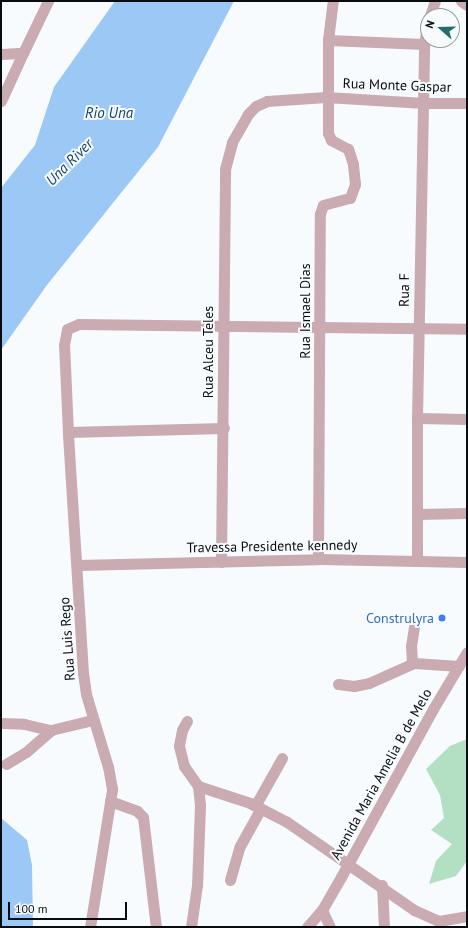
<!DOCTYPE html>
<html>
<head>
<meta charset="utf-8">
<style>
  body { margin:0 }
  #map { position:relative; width:468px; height:928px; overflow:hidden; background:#f7fbfe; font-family:"PT Sans",sans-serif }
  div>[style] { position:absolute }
  .green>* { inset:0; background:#b3dfc2 }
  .water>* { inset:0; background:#9cc8f6 }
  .minor>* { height:11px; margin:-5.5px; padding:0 5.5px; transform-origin:5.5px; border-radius:5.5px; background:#c9abb1 }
  .dots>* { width:11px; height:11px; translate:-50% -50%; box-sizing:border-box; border:2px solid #f7fbfe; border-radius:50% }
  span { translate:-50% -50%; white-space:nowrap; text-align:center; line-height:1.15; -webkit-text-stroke:4px #f7fbfe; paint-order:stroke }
  .street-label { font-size:14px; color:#090c0f }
  .shop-label { font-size:14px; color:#366cbe }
  .right { translate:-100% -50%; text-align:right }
  .water-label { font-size:15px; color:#12416b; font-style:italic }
  .frame { position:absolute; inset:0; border:2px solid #090c0f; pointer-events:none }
  .north { position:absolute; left:420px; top:8px; width:40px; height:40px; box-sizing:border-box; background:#f7fbfe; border:1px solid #989b9e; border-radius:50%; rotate:290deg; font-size:11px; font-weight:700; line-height:16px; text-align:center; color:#090c0f }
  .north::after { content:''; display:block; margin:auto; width:14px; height:18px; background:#226e6f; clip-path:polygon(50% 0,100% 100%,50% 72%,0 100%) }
  .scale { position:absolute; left:8px; top:902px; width:119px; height:18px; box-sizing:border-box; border:2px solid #090c0f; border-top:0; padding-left:5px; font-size:12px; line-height:14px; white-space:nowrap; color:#090c0f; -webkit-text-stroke:3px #f7fbfe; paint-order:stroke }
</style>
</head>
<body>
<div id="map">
  <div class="green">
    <div style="clip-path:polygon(467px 739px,467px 861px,456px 876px,429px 884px,436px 861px,452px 844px,431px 830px,444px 818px,440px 795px,426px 769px,450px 746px)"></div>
  </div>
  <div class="water">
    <div style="clip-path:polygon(115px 1px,234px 1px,158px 147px,47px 285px,1px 350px,1px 188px,35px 145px,54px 87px)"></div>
    <div style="clip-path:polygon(1px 818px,27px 840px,32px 865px,33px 927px,1px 927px)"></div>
  </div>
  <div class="minor">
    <div style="left:461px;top:1px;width:7px;rotate:34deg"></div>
    <div style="left:430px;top:16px;width:16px;rotate:-72deg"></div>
    <div style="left:328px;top:40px;width:96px;rotate:2.4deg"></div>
    <div style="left:1px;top:54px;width:22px;rotate:-3deg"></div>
    <div style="left:23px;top:53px;width:58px;rotate:-64.3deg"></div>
    <div style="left:1px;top:101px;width:53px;rotate:-65.4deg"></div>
    <div style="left:417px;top:418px;width:50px;rotate:1.1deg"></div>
    <div style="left:68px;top:432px;width:156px;rotate:-1.5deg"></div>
    <div style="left:417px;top:514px;width:50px;rotate:-1.1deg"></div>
    <div style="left:318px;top:559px;width:345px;rotate:-89.7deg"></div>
    <div style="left:320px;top:214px;width:9px;rotate:-72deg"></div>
    <div style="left:323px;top:205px;width:28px;rotate:-15deg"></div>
    <div style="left:350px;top:198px;width:15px;rotate:-70deg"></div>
    <div style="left:355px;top:184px;width:20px;rotate:-96deg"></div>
    <div style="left:353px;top:164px;width:16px;rotate:-108deg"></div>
    <div style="left:348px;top:149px;width:19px;rotate:-152deg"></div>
    <div style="left:331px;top:140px;width:8px;rotate:-113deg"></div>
    <div style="left:328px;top:133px;width:93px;rotate:-90deg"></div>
    <div style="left:328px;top:40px;width:39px;rotate:-83deg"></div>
    <div style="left:417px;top:560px;width:142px;rotate:-90deg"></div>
    <div style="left:417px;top:418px;width:374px;rotate:-88.9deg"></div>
    <div style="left:424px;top:44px;width:22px;rotate:-80deg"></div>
    <div style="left:221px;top:562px;width:393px;rotate:-89.4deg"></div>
    <div style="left:225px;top:169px;width:28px;rotate:-75deg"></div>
    <div style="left:232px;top:142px;width:32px;rotate:-60deg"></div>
    <div style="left:248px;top:114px;width:11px;rotate:-45deg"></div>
    <div style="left:256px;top:106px;width:12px;rotate:-24deg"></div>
    <div style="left:267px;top:101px;width:59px;rotate:-3.9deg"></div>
    <div style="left:326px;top:97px;width:98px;rotate:3.5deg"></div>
    <div style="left:424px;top:103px;width:43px"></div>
    <div style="left:78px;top:565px;width:240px;rotate:-1.4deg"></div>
    <div style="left:318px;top:559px;width:149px;rotate:1.2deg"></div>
    <div style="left:412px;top:663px;width:17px;rotate:-93deg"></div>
    <div style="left:411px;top:646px;width:19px;rotate:-81deg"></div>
    <div style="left:338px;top:684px;width:16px;rotate:7deg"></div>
    <div style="left:354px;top:686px;width:15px;rotate:-11deg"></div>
    <div style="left:369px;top:683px;width:49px;rotate:-24deg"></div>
    <div style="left:414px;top:663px;width:45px;rotate:3.8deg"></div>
    <div style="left:187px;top:721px;width:10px;rotate:119deg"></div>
    <div style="left:182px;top:730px;width:16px;rotate:101deg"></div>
    <div style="left:179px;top:746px;width:21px;rotate:76deg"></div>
    <div style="left:184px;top:766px;width:24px;rotate:55deg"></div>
    <div style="left:198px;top:786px;width:19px;rotate:84deg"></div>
    <div style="left:200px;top:805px;width:80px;rotate:92.1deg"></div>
    <div style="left:197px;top:885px;width:42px;rotate:98.1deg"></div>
    <div style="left:1px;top:723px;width:23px;rotate:2deg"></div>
    <div style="left:24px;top:724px;width:28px;rotate:13deg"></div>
    <div style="left:6px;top:764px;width:23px;rotate:-31deg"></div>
    <div style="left:26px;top:752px;width:33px;rotate:-41deg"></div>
    <div style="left:51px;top:730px;width:42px;rotate:-13.7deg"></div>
    <div style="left:198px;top:786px;width:55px;rotate:18.1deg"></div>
    <div style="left:250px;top:803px;width:42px;rotate:27.2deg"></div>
    <div style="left:287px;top:822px;width:155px;rotate:34.7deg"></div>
    <div style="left:414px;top:910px;width:27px;rotate:24deg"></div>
    <div style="left:439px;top:921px;width:28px;rotate:-10deg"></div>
    <div style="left:110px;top:801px;width:29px;rotate:20deg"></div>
    <div style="left:137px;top:811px;width:8px;rotate:45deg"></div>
    <div style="left:143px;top:817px;width:111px;rotate:83.3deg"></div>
    <div style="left:255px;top:806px;width:55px;rotate:-60.6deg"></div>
    <div style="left:230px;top:880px;width:35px;rotate:-74deg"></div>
    <div style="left:240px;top:846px;width:43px;rotate:-61.1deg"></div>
    <div style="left:382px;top:885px;width:42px;rotate:87.3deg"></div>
    <div style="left:322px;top:910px;width:19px;rotate:65deg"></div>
    <div style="left:90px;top:927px;width:140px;rotate:-80.9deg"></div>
    <div style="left:112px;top:789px;width:22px;rotate:-100deg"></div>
    <div style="left:108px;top:767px;width:76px;rotate:-106.8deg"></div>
    <div style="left:86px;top:694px;width:21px;rotate:-98deg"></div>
    <div style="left:83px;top:673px;width:241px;rotate:-93.6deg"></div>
    <div style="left:68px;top:432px;width:87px;rotate:-92.6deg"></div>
    <div style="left:64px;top:345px;width:16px;rotate:-79deg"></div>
    <div style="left:67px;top:329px;width:13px;rotate:-23deg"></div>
    <div style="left:79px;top:324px;width:388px;rotate:0.7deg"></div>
    <div style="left:307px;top:927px;width:23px;rotate:-49deg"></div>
    <div style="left:322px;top:910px;width:38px;rotate:-60deg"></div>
    <div style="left:341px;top:877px;width:192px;rotate:-61.3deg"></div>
    <div style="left:433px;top:709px;width:66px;rotate:-59.2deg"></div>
  </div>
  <div class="dots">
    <div style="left:442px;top:618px;background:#3f7fe0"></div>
  </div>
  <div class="street-label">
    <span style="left:397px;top:85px;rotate:2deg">Rua Monte Gaspar</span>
    <span style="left:404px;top:290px;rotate:-89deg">Rua F</span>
    <span style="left:305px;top:311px;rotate:-90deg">Rua Ismael Dias</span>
    <span style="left:208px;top:352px;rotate:-90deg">Rua Alceu Teles</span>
    <span style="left:272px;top:546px;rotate:-1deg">Travessa Presidente kennedy</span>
    <span style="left:67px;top:639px;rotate:-94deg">Rua Luis Rego</span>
    <span style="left:381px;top:774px;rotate:-61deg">Avenida Maria Amelia B de Melo</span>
  </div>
  <div class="shop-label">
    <span class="right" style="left:434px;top:618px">Construlyra</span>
  </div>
  <div class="water-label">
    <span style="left:109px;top:113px">Rio Una</span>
    <span style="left:69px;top:162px;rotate:-45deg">Una River</span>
  </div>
  <div class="frame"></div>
  <div class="north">N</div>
  <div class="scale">100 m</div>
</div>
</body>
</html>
